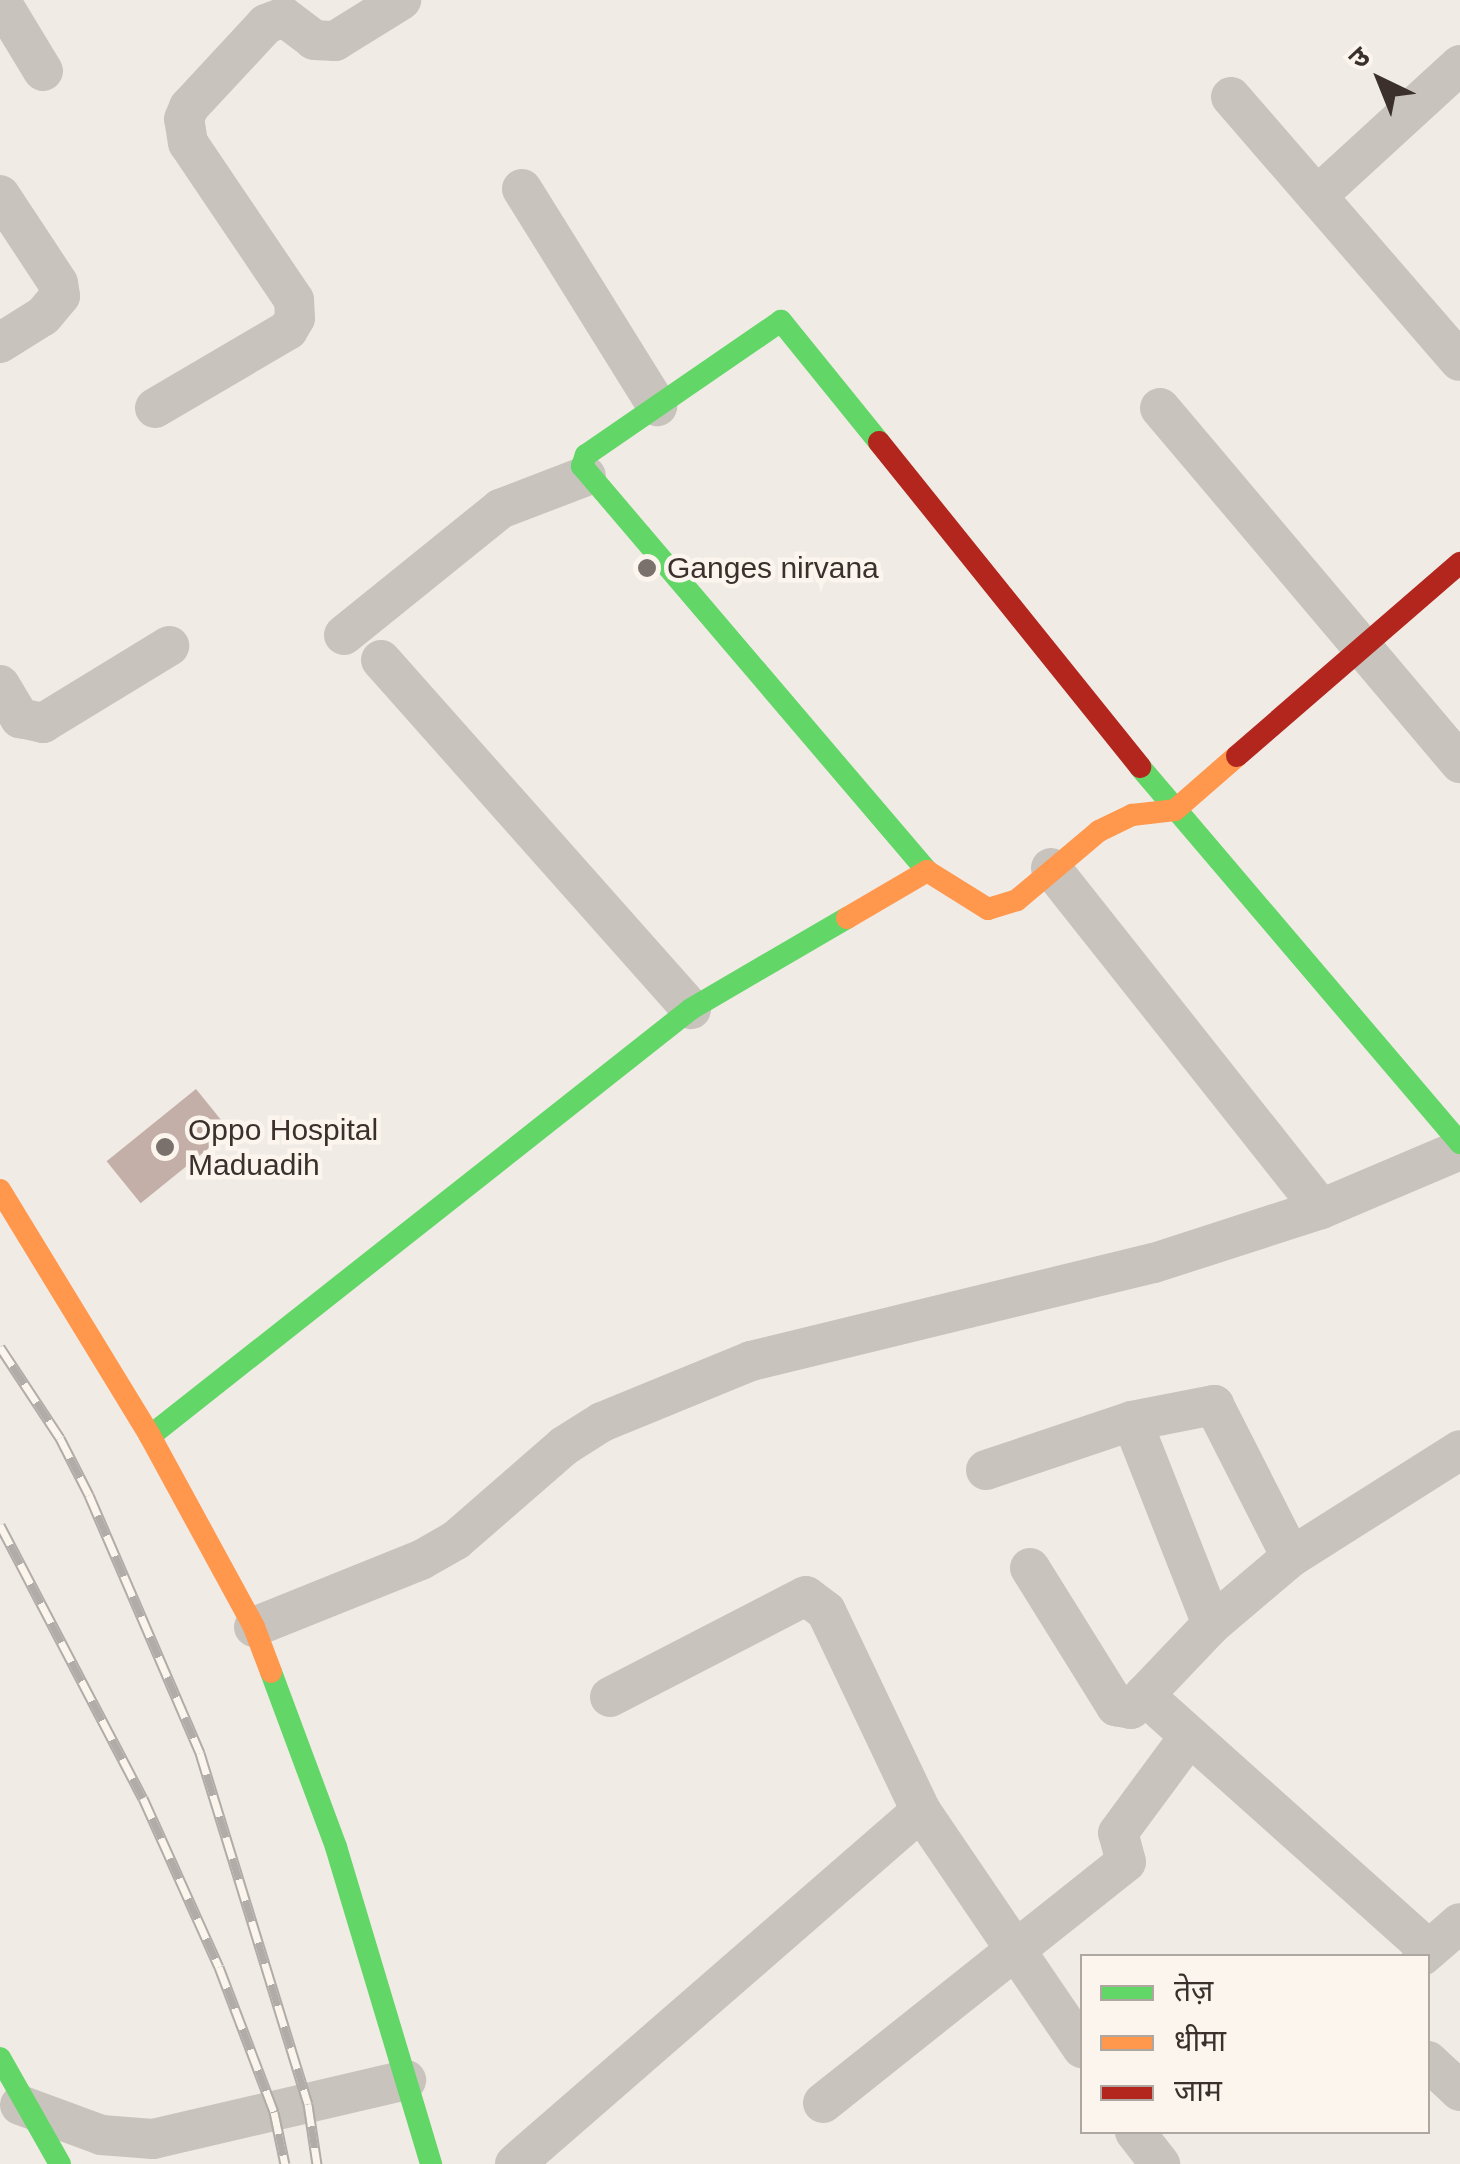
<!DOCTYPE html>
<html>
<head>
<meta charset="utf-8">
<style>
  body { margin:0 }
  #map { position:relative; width:1460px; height:2164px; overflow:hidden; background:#f0ebe5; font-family:Helvetica,"Noto Sans Devanagari",sans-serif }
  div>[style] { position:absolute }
  .building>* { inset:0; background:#c3afa7; transform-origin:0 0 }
  .street>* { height:40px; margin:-20px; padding:0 20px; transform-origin:20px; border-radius:20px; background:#c9c3be }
  .fast>* { height:22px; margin:-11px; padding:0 11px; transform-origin:11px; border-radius:11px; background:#63d668 }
  .slow>* { height:22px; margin:-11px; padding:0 11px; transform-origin:11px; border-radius:11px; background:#ff974d }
  .jam>* { height:22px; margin:-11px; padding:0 11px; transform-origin:11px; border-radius:11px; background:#b3261e }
  .rail>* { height:11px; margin-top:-5.5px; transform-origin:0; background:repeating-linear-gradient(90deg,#fbf5ee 0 22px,#b1aca8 0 44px); box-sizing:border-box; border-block:2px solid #b1aca8 }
  .fast-bridge>* { height:22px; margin:-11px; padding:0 11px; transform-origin:11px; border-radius:11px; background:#63d668 }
  .dots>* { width:28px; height:28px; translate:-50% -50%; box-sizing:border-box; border:5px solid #fbf5ee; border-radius:50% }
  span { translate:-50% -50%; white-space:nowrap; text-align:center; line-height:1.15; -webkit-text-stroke:9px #fbf5ee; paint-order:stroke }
  .poi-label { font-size:30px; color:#3b302b }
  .left { translate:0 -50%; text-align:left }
  .legend { position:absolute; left:1080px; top:1954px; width:350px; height:180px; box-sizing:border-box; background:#fbf5ee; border:2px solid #aea6a0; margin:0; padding:12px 18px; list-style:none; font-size:30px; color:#3b302b }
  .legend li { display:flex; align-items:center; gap:20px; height:50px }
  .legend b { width:50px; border:2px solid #aea6a0 }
  .north { position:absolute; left:1330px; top:30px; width:100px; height:100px; -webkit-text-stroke:8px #fbf5ee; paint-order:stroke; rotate:317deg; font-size:28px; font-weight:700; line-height:40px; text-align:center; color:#3b302b }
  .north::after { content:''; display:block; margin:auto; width:35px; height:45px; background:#3b302b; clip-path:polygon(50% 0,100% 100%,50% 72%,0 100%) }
</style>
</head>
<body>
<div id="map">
  <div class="building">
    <div style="left:196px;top:1089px;width:54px;height:115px;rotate:51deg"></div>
  </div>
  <div class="street">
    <div style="left:0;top:0;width:83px;rotate:58.8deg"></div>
    <div style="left:1231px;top:97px;width:349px;rotate:49.1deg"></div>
    <div style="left:522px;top:189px;width:256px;rotate:58.1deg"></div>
    <div style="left:0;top:195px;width:105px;rotate:56.6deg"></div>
    <div style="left:58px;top:283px;width:13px;rotate:81deg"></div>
    <div style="left:60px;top:296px;width:26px;rotate:130deg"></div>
    <div style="left:43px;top:316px;width:51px;rotate:147.9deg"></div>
    <div style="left:1317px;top:196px;width:194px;rotate:-42.5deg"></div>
    <div style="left:155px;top:408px;width:154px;rotate:-30.4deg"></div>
    <div style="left:288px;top:330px;width:14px;rotate:-60deg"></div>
    <div style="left:295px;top:318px;width:18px;rotate:-93deg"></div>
    <div style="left:294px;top:300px;width:189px;rotate:-124deg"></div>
    <div style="left:188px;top:143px;width:24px;rotate:-99deg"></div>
    <div style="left:184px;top:119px;width:13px;rotate:-67deg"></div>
    <div style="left:189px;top:107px;width:113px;rotate:-47.1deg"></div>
    <div style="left:266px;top:24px;width:19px;rotate:-21deg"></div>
    <div style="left:284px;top:17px;width:38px;rotate:37deg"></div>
    <div style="left:314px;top:40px;width:21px;rotate:3deg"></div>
    <div style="left:335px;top:41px;width:78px;rotate:-31.8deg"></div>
    <div style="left:1160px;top:408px;width:465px;rotate:49.8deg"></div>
    <div style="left:344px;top:635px;width:201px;rotate:-38.9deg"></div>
    <div style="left:500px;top:509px;width:92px;rotate:-21deg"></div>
    <div style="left:381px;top:660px;width:467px;rotate:48.4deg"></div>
    <div style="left:0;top:685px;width:39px;rotate:59deg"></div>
    <div style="left:20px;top:718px;width:24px;rotate:12deg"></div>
    <div style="left:43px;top:723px;width:148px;rotate:-31.4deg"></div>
    <div style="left:1051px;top:868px;width:435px;rotate:51.6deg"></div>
    <div style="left:1132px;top:1421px;width:218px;rotate:68.5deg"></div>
    <div style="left:986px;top:1470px;width:154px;rotate:-18.6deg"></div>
    <div style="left:1132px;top:1421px;width:84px;rotate:-11deg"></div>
    <div style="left:1214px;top:1405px;width:170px;rotate:63.1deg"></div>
    <div style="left:1030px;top:1568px;width:163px;rotate:58.1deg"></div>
    <div style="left:1116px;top:1706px;width:15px;rotate:11deg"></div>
    <div style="left:1131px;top:1709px;width:117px;rotate:-46.4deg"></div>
    <div style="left:1212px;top:1624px;width:104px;rotate:-40.3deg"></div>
    <div style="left:1291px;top:1557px;width:200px;rotate:-32.3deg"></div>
    <div style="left:254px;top:1627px;width:180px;rotate:-21.9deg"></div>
    <div style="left:421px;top:1560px;width:40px;rotate:-29.7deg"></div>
    <div style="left:456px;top:1540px;width:143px;rotate:-41deg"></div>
    <div style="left:564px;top:1446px;width:45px;rotate:-32.3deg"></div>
    <div style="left:602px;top:1422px;width:161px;rotate:-22.3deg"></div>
    <div style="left:751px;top:1361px;width:415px;rotate:-13.7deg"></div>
    <div style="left:1154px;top:1263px;width:176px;rotate:-17.9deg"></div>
    <div style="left:1321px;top:1209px;width:151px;rotate:-23deg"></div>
    <div style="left:1144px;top:1695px;width:382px;rotate:41.8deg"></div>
    <div style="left:610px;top:1697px;width:220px;rotate:-27.3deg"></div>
    <div style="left:806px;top:1596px;width:25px;rotate:37deg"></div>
    <div style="left:826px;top:1611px;width:221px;rotate:64.6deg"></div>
    <div style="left:921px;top:1811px;width:287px;rotate:55.8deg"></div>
    <div style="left:1422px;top:1956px;width:50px;rotate:-41deg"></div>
    <div style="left:1428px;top:2061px;width:44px;rotate:43.2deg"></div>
    <div style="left:823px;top:2103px;width:387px;rotate:-38.5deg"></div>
    <div style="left:1126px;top:1862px;width:30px;rotate:-105deg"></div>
    <div style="left:1118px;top:1833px;width:118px;rotate:-53.6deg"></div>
    <div style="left:20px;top:2105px;width:86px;rotate:20.3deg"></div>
    <div style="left:101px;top:2135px;width:52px;rotate:4.4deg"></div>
    <div style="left:153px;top:2139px;width:260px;rotate:-13.1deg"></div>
    <div style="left:1135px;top:2132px;width:41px;rotate:52deg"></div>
    <div style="left:515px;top:2164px;width:538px;rotate:-41.01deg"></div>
  </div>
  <div class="fast">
    <div style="left:879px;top:442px;width:156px;rotate:-129deg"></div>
    <div style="left:781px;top:321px;width:237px;rotate:145.5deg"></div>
    <div style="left:586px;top:455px;width:12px;rotate:110deg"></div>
    <div style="left:582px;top:466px;width:532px;rotate:49.57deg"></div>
    <div style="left:1140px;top:767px;width:494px;rotate:49.6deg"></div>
    <div style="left:150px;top:1436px;width:689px;rotate:-38.28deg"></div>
    <div style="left:691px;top:1009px;width:181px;rotate:-30.3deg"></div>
    <div style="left:271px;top:1672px;width:187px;rotate:69.6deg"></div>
    <div style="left:336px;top:1847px;width:331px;rotate:73.3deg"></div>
  </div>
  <div class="slow">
    <div style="left:847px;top:918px;width:93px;rotate:-30.4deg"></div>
    <div style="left:927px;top:871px;width:72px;rotate:31.9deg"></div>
    <div style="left:988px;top:909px;width:30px;rotate:-17deg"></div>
    <div style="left:1017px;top:900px;width:107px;rotate:-40.1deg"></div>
    <div style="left:1099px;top:831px;width:37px;rotate:-26deg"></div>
    <div style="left:1132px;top:815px;width:43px;rotate:-6.6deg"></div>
    <div style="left:1175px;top:810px;width:82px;rotate:-41.1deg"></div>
    <div style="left:0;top:1190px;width:288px;rotate:58.6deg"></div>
    <div style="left:150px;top:1436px;width:217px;rotate:61.4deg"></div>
    <div style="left:254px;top:1627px;width:48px;rotate:69.3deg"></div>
  </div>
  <div class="jam">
    <div style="left:879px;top:442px;width:417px;rotate:51.2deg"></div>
    <div style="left:1237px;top:756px;width:295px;rotate:-40.9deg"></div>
  </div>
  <div class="rail">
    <div style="left:0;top:1347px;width:109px;rotate:56.6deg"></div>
    <div style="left:60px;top:1438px;width:64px;rotate:63deg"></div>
    <div style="left:89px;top:1495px;width:281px;rotate:66.7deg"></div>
    <div style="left:200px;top:1753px;width:367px;rotate:72.9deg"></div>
    <div style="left:308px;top:2104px;width:61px;rotate:81.5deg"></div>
    <div style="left:0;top:1525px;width:308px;rotate:62.4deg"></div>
    <div style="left:143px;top:1798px;width:185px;rotate:65.8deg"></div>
    <div style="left:219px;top:1967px;width:155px;rotate:69.2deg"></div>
    <div style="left:274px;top:2112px;width:53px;rotate:78.1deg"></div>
  </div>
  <div class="fast-bridge">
    <div style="left:0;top:2058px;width:122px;rotate:60.5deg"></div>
  </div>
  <div class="dots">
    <div style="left:647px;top:568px;background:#7a716c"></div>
    <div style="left:165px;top:1147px;background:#7a716c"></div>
  </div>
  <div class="poi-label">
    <span class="left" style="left:667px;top:568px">Ganges nirvana</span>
    <span class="left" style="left:188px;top:1147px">Oppo Hospital<br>Maduadih</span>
  </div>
  <ul class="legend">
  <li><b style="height:12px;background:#63d668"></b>तेज़</li>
  <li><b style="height:12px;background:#ff974d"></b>धीमा</li>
  <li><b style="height:12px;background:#b3261e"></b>जाम</li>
  </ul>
  <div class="north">उ</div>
</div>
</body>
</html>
